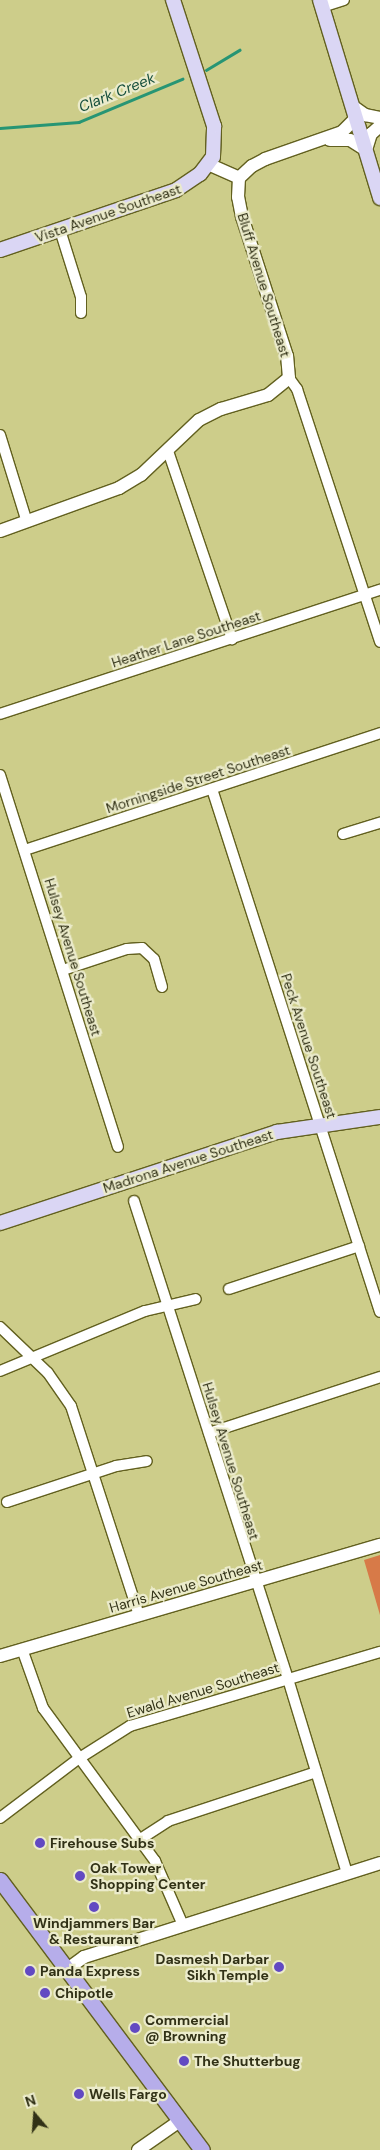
<!DOCTYPE html>
<html>
<head>
<meta charset="utf-8">
<style>
  body { margin:0 }
  #map { position:relative; width:380px; height:2150px; overflow:hidden; background:#cdcd8a; font-family:"DM Sans",sans-serif }
  div>[style] { position:absolute }
  .green>* { inset:0; background:#d77a48 }
  .stream>* { height:2.5px; margin:-1.25px; padding:0 1.25px; transform-origin:1.25px; border-radius:1.25px; background:#279574 }
  .roads { filter:drop-shadow(1px 0 #62601f) drop-shadow(-1px 0 #62601f) drop-shadow(0 1px #62601f) drop-shadow(0 -1px #62601f) }
  .minor>* { height:10px; margin:-5px; padding:0 5px; transform-origin:5px; border-radius:5px; background:#fff }
  .tertiary>* { height:12px; margin:-6px; padding:0 6px; transform-origin:6px; border-radius:6px; background:#fff }
  .secondary>* { height:14px; margin:-7px; padding:0 7px; transform-origin:7px; border-radius:7px; background:#dad6f4 }
  .primary>* { height:15px; margin:-7.5px; padding:0 7.5px; transform-origin:7.5px; border-radius:7.5px; background:#b6adea }
  .dots>* { width:14px; height:14px; translate:-50% -50%; box-sizing:border-box; border:2px solid #ebebcb; border-radius:50% }
  span { translate:-50% -50%; white-space:nowrap; text-align:center; line-height:1.15; -webkit-text-stroke:4.5px #ebebcb; paint-order:stroke }
  .street-label { font-size:14px; color:#313116 }
  .poi-label { font-size:14px; color:#313116; font-weight:700 }
  .left { translate:0 -50%; text-align:left }
  .right { translate:-100% -50%; text-align:right }
  .water-label { font-size:15px; color:#154e3c; font-style:italic }
  .north { position:absolute; left:10px; top:2090px; width:50px; height:50px; -webkit-text-stroke:4px #ebebcb; paint-order:stroke; rotate:342deg; font-size:14px; font-weight:700; line-height:20px; text-align:center; color:#313116 }
  .north::after { content:''; display:block; margin:auto; width:18px; height:22px; background:#313116; clip-path:polygon(50% 0,100% 100%,50% 72%,0 100%) }
</style>
</head>
<body>
<div id="map">
  <div class="green">
    <div style="clip-path:polygon(380px 1555px,380px 1615px,364px 1560px)"></div>
  </div>
  <div class="stream">
    <div style="left:206px;top:70px;width:39px;rotate:-31deg"></div>
    <div style="left:0;top:128px;width:79px;rotate:-4.3deg"></div>
    <div style="left:79px;top:122px;width:112px;rotate:-22.7deg"></div>
  </div>
  <div class="roads">
    <div class="minor">
      <div style="left:322px;top:7px;width:23px;rotate:-18deg"></div>
      <div style="left:60px;top:230px;width:70px;rotate:72.6deg"></div>
      <div style="left:81px;top:297px;width:16px;rotate:90deg"></div>
      <div style="left:289px;top:378px;width:14px;rotate:54deg"></div>
      <div style="left:297px;top:389px;width:266px;rotate:71.8deg"></div>
      <div style="left:0;top:435px;width:91px;rotate:72.8deg"></div>
      <div style="left:168px;top:451px;width:199px;rotate:71.2deg"></div>
      <div style="left:0;top:714px;width:400px;rotate:-18.1deg"></div>
      <div style="left:0;top:775px;width:390px;rotate:72.4deg"></div>
      <div style="left:212px;top:789px;width:549px;rotate:72.19deg"></div>
      <div style="left:343px;top:834px;width:39px;rotate:-17deg"></div>
      <div style="left:25px;top:850px;width:374px;rotate:-18.2deg"></div>
      <div style="left:63px;top:970px;width:67px;rotate:-18.2deg"></div>
      <div style="left:127px;top:949px;width:15px;rotate:-4deg"></div>
      <div style="left:142px;top:948px;width:16px;rotate:43deg"></div>
      <div style="left:154px;top:959px;width:29px;rotate:74deg"></div>
      <div style="left:134px;top:1201px;width:502px;rotate:72.14deg"></div>
      <div style="left:288px;top:1679px;width:203px;rotate:73.1deg"></div>
      <div style="left:229px;top:1289px;width:137px;rotate:-18.3deg"></div>
      <div style="left:0;top:1327px;width:66px;rotate:43.8deg"></div>
      <div style="left:48px;top:1373px;width:40px;rotate:55.1deg"></div>
      <div style="left:71px;top:1406px;width:220px;rotate:72deg"></div>
      <div style="left:0;top:1371px;width:157px;rotate:-22.5deg"></div>
      <div style="left:145px;top:1311px;width:52px;rotate:-13.2deg"></div>
      <div style="left:209px;top:1433px;width:180px;rotate:-18.1deg"></div>
      <div style="left:7px;top:1502px;width:115px;rotate:-18.3deg"></div>
      <div style="left:116px;top:1466px;width:31px;rotate:-9deg"></div>
      <div style="left:22px;top:1649px;width:63px;rotate:70.4deg"></div>
      <div style="left:43px;top:1708px;width:190px;rotate:53.8deg"></div>
      <div style="left:155px;top:1861px;width:70px;rotate:66.4deg"></div>
      <div style="left:0;top:1818px;width:98px;rotate:-37.1deg"></div>
      <div style="left:78px;top:1759px;width:62px;rotate:-32.4deg"></div>
      <div style="left:130px;top:1726px;width:261px;rotate:-16.5deg"></div>
      <div style="left:139px;top:1840px;width:35px;rotate:-33deg"></div>
      <div style="left:168px;top:1821px;width:156px;rotate:-18.3deg"></div>
    </div>
    <div class="tertiary">
      <div style="left:354px;top:107px;width:14px;rotate:36deg"></div>
      <div style="left:365px;top:115px;width:15px;rotate:11deg"></div>
      <div style="left:330px;top:140px;width:20px"></div>
      <div style="left:350px;top:140px;width:19px;rotate:32deg"></div>
      <div style="left:366px;top:150px;width:17px;rotate:-73deg"></div>
      <div style="left:371px;top:134px;width:12px;rotate:-42deg"></div>
      <div style="left:208px;top:164px;width:34px;rotate:24deg"></div>
      <div style="left:239px;top:178px;width:18px;rotate:-43deg"></div>
      <div style="left:252px;top:166px;width:15px;rotate:-28deg"></div>
      <div style="left:265px;top:159px;width:82px;rotate:-19.3deg"></div>
      <div style="left:342px;top:132px;width:17px;rotate:-45deg"></div>
      <div style="left:354px;top:120px;width:9px;rotate:-84deg"></div>
      <div style="left:0;top:531px;width:127px;rotate:-19.9deg"></div>
      <div style="left:119px;top:488px;width:26px;rotate:-31deg"></div>
      <div style="left:141px;top:475px;width:80px;rotate:-43.5deg"></div>
      <div style="left:199px;top:420px;width:25px;rotate:-27deg"></div>
      <div style="left:221px;top:409px;width:49px;rotate:-16.6deg"></div>
      <div style="left:268px;top:395px;width:27px;rotate:-39deg"></div>
      <div style="left:289px;top:378px;width:22px;rotate:-95deg"></div>
      <div style="left:287px;top:356px;width:146px;rotate:-107.9deg"></div>
      <div style="left:242px;top:217px;width:20px;rotate:-101deg"></div>
      <div style="left:238px;top:197px;width:19px;rotate:-87deg"></div>
      <div style="left:0;top:1656px;width:396px;rotate:-16.3deg"></div>
      <div style="left:66px;top:1970px;width:22px;rotate:-36deg"></div>
      <div style="left:84px;top:1957px;width:311px;rotate:-17.6deg"></div>
      <div style="left:138px;top:2150px;width:52px;rotate:-34.9deg"></div>
    </div>
    <div class="secondary">
      <div style="left:320px;top:0;width:207px;rotate:73.1deg"></div>
      <div style="left:0;top:250px;width:186px;rotate:-18.8deg"></div>
      <div style="left:176px;top:190px;width:29px;rotate:-34deg"></div>
      <div style="left:200px;top:174px;width:21px;rotate:-53deg"></div>
      <div style="left:213px;top:157px;width:31px;rotate:-88deg"></div>
      <div style="left:214px;top:126px;width:133px;rotate:-108deg"></div>
      <div style="left:0;top:1223px;width:292px;rotate:-18.2deg"></div>
      <div style="left:277px;top:1132px;width:104px;rotate:-8.3deg"></div>
    </div>
    <div class="primary">
      <div style="left:0;top:1880px;width:337px;rotate:53.2deg"></div>
    </div>
  </div>
  <div class="dots">
    <div style="left:40px;top:1843px;background:#6249c2"></div>
    <div style="left:80px;top:1876px;background:#6249c2"></div>
    <div style="left:94px;top:1907px;background:#6249c2"></div>
    <div style="left:279px;top:1967px;background:#6249c2"></div>
    <div style="left:30px;top:1971px;background:#6249c2"></div>
    <div style="left:45px;top:1993px;background:#6249c2"></div>
    <div style="left:135px;top:2028px;background:#6249c2"></div>
    <div style="left:184px;top:2061px;background:#6249c2"></div>
    <div style="left:79px;top:2094px;background:#6249c2"></div>
  </div>
  <div class="street-label">
    <span style="left:108px;top:213px;rotate:-19deg">Vista Avenue Southeast</span>
    <span style="left:264px;top:285px;rotate:73deg">Bluff Avenue Southeast</span>
    <span style="left:186px;top:639px;rotate:-18deg">Heather Lane Southeast</span>
    <span style="left:198px;top:779px;rotate:-18deg">Morningside Street Southeast</span>
    <span style="left:73px;top:957px;rotate:73deg">Hulsey Avenue Southeast</span>
    <span style="left:309px;top:1046px;rotate:72deg">Peck Avenue Southeast</span>
    <span style="left:188px;top:1161px;rotate:-18deg">Madrona Avenue Southeast</span>
    <span style="left:231px;top:1461px;rotate:73deg">Hulsey Avenue Southeast</span>
    <span style="left:186px;top:1586px;rotate:-16deg">Harris Avenue Southeast</span>
    <span style="left:203px;top:1690px;rotate:-17deg">Ewald Avenue Southeast</span>
  </div>
  <div class="poi-label">
    <span class="left" style="left:50px;top:1843px">Firehouse Subs</span>
    <span class="left" style="left:90px;top:1876px">Oak Tower<br>Shopping Center</span>
    <span style="left:94px;top:1931px">Windjammers Bar<br>&amp; Restaurant</span>
    <span class="right" style="left:269px;top:1967px">Dasmesh Darbar<br>Sikh Temple</span>
    <span class="left" style="left:40px;top:1971px">Panda Express</span>
    <span class="left" style="left:55px;top:1993px">Chipotle</span>
    <span class="left" style="left:145px;top:2028px">Commercial<br>@ Browning</span>
    <span class="left" style="left:194px;top:2061px">The Shutterbug</span>
    <span class="left" style="left:89px;top:2094px">Wells Fargo</span>
  </div>
  <div class="water-label">
    <span style="left:117px;top:93px;rotate:-22deg">Clark Creek</span>
  </div>
  <div class="north">N</div>
</div>
</body>
</html>
